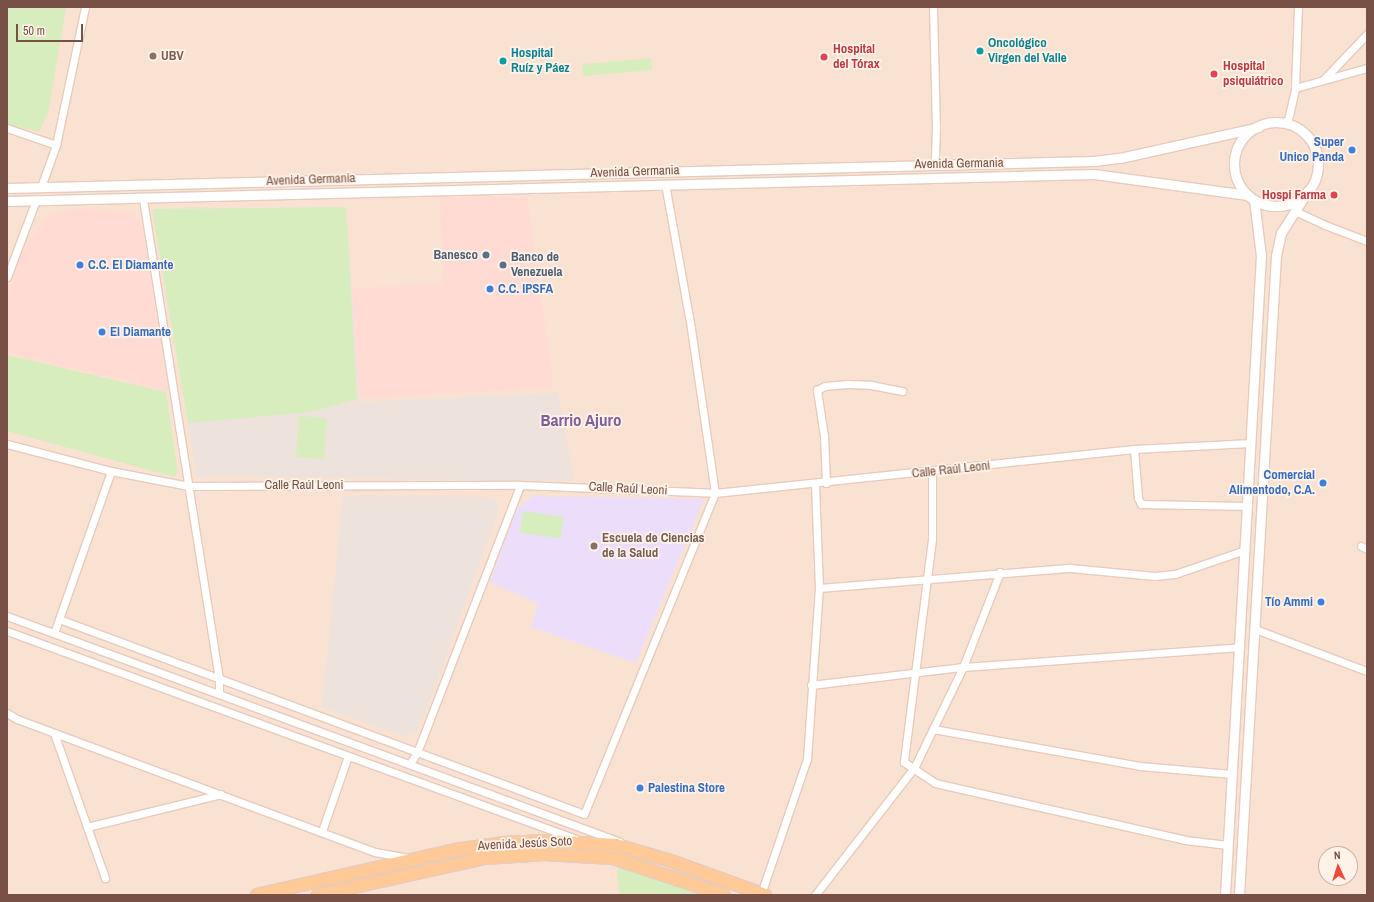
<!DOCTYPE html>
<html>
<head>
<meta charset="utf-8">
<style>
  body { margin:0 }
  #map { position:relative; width:1374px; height:902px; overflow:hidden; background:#ffefe1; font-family:"Archivo Narrow",sans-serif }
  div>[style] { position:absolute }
  .residential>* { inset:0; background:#f9e2d1 }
  .commercial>* { inset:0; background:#ffdbd4 }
  .industrial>* { inset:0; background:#ede2dc }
  .education>* { inset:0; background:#ecdefb }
  .green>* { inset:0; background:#d8edbe; transform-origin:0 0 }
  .roads { filter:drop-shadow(1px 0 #e6cbbe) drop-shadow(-1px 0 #e6cbbe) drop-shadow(0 1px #e6cbbe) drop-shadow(0 -1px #e6cbbe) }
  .minor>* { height:7px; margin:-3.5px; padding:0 3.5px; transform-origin:3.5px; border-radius:3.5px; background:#fff }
  .tertiary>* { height:9px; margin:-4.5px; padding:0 4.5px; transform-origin:4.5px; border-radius:4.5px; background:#fff }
  .tertiary>.ring { margin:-4.5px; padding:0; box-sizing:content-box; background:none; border:9px solid #fff; border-radius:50% }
  .primary>* { height:12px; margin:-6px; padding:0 6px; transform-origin:6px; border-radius:6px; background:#ffca97 }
  .dots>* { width:11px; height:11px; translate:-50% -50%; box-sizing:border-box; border:2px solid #fff3e9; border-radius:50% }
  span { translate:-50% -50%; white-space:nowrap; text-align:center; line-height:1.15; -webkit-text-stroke:3.5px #fff3e9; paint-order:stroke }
  .culture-label { font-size:13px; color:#0d838f; font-weight:700 }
  .left { translate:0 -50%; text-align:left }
  .health-label { font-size:13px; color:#be3a42; font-weight:700 }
  .right { translate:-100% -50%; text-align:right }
  .education-label { font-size:13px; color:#785e54; font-weight:700 }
  .shop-label { font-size:13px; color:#366cbe; font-weight:700 }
  .street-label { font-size:13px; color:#785045 }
  .service-label { font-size:13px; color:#4e5e75; font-weight:700 }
  .district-label { font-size:17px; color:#7f609d; font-weight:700 }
  .frame { position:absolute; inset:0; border:8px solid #785045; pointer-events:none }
  .north { position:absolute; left:1318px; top:846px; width:40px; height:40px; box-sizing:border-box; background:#fff3e9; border:1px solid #c9b2a7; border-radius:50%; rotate:356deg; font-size:11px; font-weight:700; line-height:16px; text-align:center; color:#785045 }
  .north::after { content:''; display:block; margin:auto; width:14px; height:18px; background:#f54839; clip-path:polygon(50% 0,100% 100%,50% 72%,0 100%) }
  .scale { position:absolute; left:16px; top:24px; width:67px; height:18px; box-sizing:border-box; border:2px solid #785045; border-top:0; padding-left:5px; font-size:12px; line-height:14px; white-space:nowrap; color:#785045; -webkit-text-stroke:3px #fff3e9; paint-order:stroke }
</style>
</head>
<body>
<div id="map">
  <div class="residential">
    <div style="clip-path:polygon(evenodd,7px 7px,1367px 7px,1367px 895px,7px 895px,7px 7px,1326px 854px,1350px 854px,1350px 878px,1326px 878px,1326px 854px)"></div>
  </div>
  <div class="commercial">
    <div style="clip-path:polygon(527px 197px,553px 382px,550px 387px,357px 399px,349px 289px,443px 283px,440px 198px)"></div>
    <div style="clip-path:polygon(78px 208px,134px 213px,143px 228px,169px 391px,7px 353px,7px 301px,20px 253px,49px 215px)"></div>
  </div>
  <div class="industrial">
    <div style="clip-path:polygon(346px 207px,360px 402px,558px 393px,574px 481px,197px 476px,152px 209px)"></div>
    <div style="clip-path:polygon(343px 497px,488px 497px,498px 502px,497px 515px,428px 705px,416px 732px,405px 737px,322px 707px)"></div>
  </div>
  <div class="education">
    <div style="clip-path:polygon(533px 496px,704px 499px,636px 663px,531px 627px,538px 604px,490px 582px,516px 510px)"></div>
  </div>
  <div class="green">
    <div style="clip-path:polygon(7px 7px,66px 7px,48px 113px,39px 132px,7px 124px)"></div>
    <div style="left:651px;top:58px;width:12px;height:69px;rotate:85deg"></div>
    <div style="clip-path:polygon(346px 207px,357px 399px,311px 412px,188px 423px,152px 209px)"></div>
    <div style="clip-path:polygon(7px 355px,166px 392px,178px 473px,174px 477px,7px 431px)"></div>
    <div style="left:299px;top:416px;width:28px;height:41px;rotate:4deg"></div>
    <div style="left:523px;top:511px;width:41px;height:22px;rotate:8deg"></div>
    <div style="clip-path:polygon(617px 865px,645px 874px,702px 895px,619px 895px)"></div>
  </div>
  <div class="roads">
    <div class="minor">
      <div style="left:933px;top:7px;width:120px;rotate:88.6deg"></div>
      <div style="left:936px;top:127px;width:37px;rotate:92deg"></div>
      <div style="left:1323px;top:80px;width:64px;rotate:-46.3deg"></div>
      <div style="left:1295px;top:88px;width:75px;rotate:-15.5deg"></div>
      <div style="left:1287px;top:124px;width:37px;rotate:-77deg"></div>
      <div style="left:1295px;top:88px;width:81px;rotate:-87.9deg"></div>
      <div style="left:7px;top:128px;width:52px;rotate:19.1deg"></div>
      <div style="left:41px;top:187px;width:45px;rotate:-70.3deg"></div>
      <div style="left:56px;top:145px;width:141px;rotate:-78.1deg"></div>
      <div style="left:143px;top:199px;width:485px;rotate:81deg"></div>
      <div style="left:219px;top:678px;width:15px;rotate:90deg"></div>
      <div style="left:1295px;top:211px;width:33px;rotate:25deg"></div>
      <div style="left:1325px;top:225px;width:45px;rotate:20.9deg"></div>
      <div style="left:7px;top:277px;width:82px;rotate:-69.4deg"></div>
      <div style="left:7px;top:444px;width:107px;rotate:14.6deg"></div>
      <div style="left:111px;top:471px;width:79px;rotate:10.9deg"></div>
      <div style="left:189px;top:486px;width:331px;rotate:-0.2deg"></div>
      <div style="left:520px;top:485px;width:195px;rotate:2.3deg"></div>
      <div style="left:715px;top:493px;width:421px;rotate:-6deg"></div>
      <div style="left:1134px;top:449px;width:117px;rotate:-2.9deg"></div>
      <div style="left:1134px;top:449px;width:49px;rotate:85.3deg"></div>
      <div style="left:1138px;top:498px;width:7px;rotate:63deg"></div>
      <div style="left:1141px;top:504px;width:107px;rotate:1.1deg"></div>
      <div style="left:932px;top:472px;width:67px;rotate:90deg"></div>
      <div style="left:932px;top:539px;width:225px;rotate:97.2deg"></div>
      <div style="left:904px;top:762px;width:37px;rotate:34deg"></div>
      <div style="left:935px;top:783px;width:256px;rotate:12.8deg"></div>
      <div style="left:1185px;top:840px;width:43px;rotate:6.6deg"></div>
      <div style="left:826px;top:483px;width:47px;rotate:-92.4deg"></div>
      <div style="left:824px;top:436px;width:47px;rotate:-98.7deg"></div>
      <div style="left:817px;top:390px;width:9px;rotate:-27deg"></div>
      <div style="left:825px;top:386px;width:22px;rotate:-5deg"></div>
      <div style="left:847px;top:384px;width:24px;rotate:2deg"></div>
      <div style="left:871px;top:385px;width:32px;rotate:11deg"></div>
      <div style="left:1361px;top:546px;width:7px;rotate:27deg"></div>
      <div style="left:819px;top:588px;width:252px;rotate:-4.6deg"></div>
      <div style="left:1070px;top:568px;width:85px;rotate:5.4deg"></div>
      <div style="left:1155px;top:576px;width:20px;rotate:-6deg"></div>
      <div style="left:1175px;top:574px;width:74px;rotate:-18.9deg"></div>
      <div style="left:7px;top:616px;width:653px;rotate:20.24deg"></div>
      <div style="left:59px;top:619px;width:157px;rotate:-70.6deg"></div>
      <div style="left:1255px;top:629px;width:120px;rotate:20.6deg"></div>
      <div style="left:7px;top:631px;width:606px;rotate:20.08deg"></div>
      <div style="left:54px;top:633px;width:15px;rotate:-70deg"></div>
      <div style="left:59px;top:619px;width:560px;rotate:20.38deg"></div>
      <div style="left:584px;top:814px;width:347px;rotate:-67.8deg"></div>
      <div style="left:715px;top:493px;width:167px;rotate:-98.3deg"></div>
      <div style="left:691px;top:328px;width:146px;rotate:-100.2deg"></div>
      <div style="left:811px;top:685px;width:153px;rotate:-6.8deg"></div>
      <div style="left:963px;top:667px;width:278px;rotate:-4.1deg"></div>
      <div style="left:7px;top:713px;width:12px;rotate:31deg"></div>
      <div style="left:17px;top:719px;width:382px;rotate:20.4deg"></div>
      <div style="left:375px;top:852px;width:34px;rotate:10deg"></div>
      <div style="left:933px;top:729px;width:210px;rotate:10.1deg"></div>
      <div style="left:1140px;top:766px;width:92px;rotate:5deg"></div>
      <div style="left:54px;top:733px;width:154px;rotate:70.6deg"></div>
      <div style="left:410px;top:764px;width:16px;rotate:-60deg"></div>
      <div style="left:418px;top:750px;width:284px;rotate:-68.9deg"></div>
      <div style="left:87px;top:827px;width:138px;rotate:-13.8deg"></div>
      <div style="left:322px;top:831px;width:79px;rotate:-70.9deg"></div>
      <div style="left:761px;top:894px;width:143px;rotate:-71.2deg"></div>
      <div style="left:807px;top:759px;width:171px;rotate:-86deg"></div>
      <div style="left:819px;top:588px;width:104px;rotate:-92.2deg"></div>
      <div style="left:815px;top:895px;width:161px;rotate:-52.1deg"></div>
      <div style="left:914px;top:768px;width:112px;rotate:-64.1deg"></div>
      <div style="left:963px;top:667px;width:102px;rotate:-68.7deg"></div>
    </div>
    <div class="tertiary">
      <div class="ring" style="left:1234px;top:122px;width:75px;height:75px"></div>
      <div style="left:7px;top:188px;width:1087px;rotate:-1.42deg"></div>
      <div style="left:1094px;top:161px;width:26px;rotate:-7deg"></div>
      <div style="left:1120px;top:158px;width:142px;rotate:-12.6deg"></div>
      <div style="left:7px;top:201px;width:1087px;rotate:-1.42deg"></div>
      <div style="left:1094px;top:174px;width:155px;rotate:7.8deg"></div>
      <div style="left:1225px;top:895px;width:640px;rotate:-86.78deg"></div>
      <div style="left:1261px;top:256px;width:56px;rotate:-97.1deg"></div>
      <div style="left:1239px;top:895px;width:640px;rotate:-86.69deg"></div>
      <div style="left:1276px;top:256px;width:24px;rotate:-78deg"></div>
      <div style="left:1281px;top:233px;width:49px;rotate:-57.6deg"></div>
    </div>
    <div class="primary">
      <div style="left:257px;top:895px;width:203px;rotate:-12.8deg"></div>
      <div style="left:455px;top:850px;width:49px;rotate:-8.1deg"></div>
      <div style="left:504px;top:843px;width:41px;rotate:-2.8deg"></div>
      <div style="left:545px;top:841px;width:71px;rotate:3.2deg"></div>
      <div style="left:616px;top:845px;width:54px;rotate:16.1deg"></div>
      <div style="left:668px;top:860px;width:103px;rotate:19.8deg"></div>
      <div style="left:318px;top:895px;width:171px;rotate:-12.5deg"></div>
      <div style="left:485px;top:858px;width:60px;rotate:-3.8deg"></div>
      <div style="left:545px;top:854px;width:68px;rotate:3.4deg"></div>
      <div style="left:613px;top:858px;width:117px;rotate:18.4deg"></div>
    </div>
  </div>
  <div class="dots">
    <div style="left:980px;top:51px;background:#0f9aa8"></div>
    <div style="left:153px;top:56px;background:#8d6e63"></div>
    <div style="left:824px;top:57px;background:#e0444e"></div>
    <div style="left:503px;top:61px;background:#0f9aa8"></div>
    <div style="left:1214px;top:74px;background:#e0444e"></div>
    <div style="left:1352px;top:150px;background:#3f7fe0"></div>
    <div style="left:1334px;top:195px;background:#e0444e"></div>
    <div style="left:486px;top:255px;background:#5c6f8a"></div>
    <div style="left:80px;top:265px;background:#3f7fe0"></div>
    <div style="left:503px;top:265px;background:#5c6f8a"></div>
    <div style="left:490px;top:289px;background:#3f7fe0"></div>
    <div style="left:102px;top:332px;background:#3f7fe0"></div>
    <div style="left:1323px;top:483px;background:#3f7fe0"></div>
    <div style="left:594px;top:546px;background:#8d6e63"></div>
    <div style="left:1321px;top:602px;background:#3f7fe0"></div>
    <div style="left:640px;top:788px;background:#3f7fe0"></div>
  </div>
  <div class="culture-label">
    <span class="left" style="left:988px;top:51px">Oncológico<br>Virgen del Valle</span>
    <span class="left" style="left:511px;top:61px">Hospital<br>Ruíz y Páez</span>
  </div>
  <div class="health-label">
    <span class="left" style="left:833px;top:57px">Hospital<br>del Tórax</span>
    <span class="left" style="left:1223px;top:74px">Hospital<br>psiquiátrico</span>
    <span class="right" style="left:1326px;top:195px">Hospi Farma</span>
  </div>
  <div class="education-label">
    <span class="left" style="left:161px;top:56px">UBV</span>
    <span class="left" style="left:602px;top:546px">Escuela de Ciencias<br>de la Salud</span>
  </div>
  <div class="shop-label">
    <span class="right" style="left:1344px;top:150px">Super<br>Unico Panda</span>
    <span class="left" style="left:88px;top:265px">C.C. El Diamante</span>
    <span class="left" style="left:498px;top:289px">C.C. IPSFA</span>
    <span class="left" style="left:110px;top:332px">El Diamante</span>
    <span class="right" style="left:1315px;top:483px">Comercial<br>Alimentodo, C.A.</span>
    <span class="right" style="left:1313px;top:602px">Tío Ammi</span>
    <span class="left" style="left:648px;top:788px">Palestina Store</span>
  </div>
  <div class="street-label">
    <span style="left:959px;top:164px;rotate:-1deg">Avenida Germania</span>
    <span style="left:635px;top:172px;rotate:-2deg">Avenida Germania</span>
    <span style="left:311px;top:180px;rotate:-2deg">Avenida Germania</span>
    <span style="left:951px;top:470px;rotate:-6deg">Calle Raúl Leoni</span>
    <span style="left:304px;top:485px">Calle Raúl Leoni</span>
    <span style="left:628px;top:489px;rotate:3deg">Calle Raúl Leoni</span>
    <span style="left:525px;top:844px;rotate:-3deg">Avenida Jesús Soto</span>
  </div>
  <div class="service-label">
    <span class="right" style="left:478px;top:255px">Banesco</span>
    <span class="left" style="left:511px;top:265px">Banco de<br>Venezuela</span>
  </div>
  <div class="district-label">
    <span style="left:581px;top:420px">Barrio Ajuro</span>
  </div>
  <div class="frame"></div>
  <div class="north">N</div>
  <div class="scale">50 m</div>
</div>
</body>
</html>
